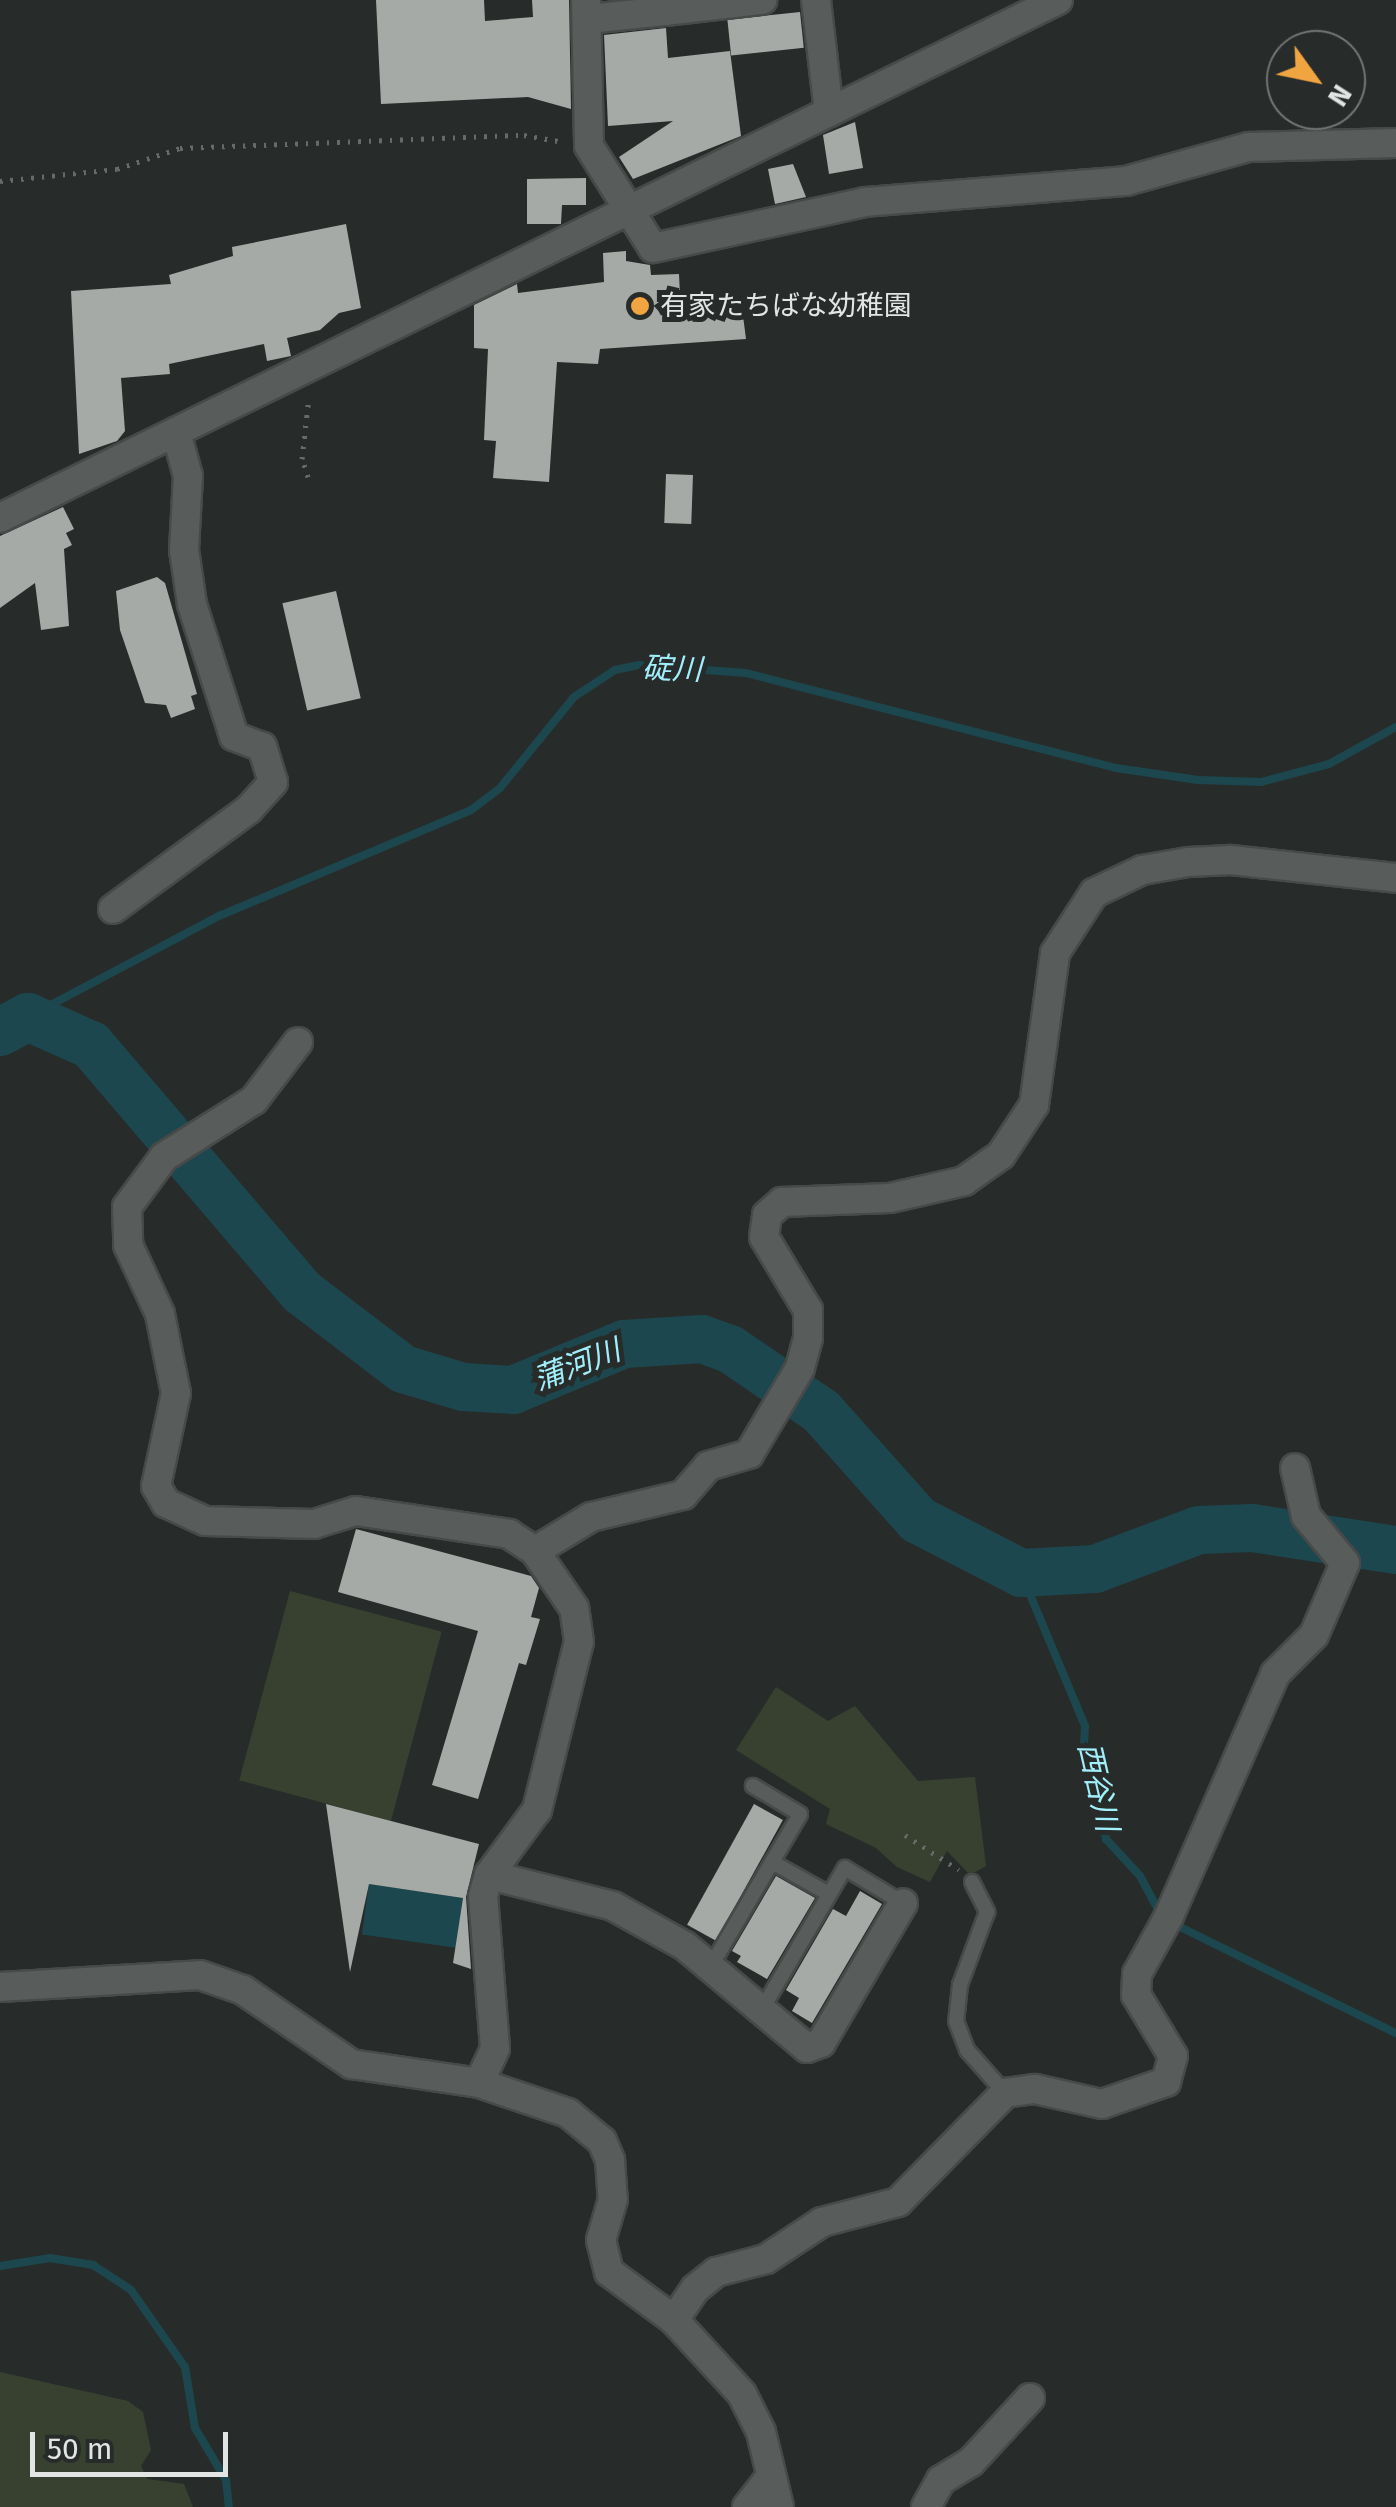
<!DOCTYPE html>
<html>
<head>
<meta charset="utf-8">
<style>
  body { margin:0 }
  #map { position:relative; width:1396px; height:2507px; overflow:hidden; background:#272c2a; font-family:"Fira Sans","Noto Sans JP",sans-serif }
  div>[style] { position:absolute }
  .green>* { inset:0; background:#384130; transform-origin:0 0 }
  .water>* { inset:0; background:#1d474e; transform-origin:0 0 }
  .stream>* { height:8px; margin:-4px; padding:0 4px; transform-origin:4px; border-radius:4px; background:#1d474e }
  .river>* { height:48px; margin:-24px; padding:0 24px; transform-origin:24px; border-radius:24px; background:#1d474e }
  .building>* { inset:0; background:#a6aaa7; transform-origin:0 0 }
  .path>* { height:5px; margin-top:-2.5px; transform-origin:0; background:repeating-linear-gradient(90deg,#666a68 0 2.5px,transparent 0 10.5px) }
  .roads { filter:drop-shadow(2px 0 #474a49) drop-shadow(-2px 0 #474a49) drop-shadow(0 2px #474a49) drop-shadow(0 -2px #474a49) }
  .service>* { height:14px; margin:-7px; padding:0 7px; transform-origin:7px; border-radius:7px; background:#585c5b }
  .minor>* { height:28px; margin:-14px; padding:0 14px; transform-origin:14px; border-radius:14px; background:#585c5b }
  .dots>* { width:28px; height:28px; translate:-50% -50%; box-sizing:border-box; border:5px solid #272c2a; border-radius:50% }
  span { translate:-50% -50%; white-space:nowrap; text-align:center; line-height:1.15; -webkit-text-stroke:10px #272c2a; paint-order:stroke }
  .poi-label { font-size:28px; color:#e3e5e4 }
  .left { translate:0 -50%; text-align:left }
  .water-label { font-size:30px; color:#a2effc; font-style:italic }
  .north { position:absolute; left:1266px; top:30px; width:100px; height:100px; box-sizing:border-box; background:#272c2a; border:2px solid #727674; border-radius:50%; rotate:123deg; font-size:28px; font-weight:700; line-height:40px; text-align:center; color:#e3e5e4 }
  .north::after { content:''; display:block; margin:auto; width:35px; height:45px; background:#f1a540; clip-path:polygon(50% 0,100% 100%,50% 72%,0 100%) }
  .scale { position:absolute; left:30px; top:2432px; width:198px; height:45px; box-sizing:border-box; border:5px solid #e3e5e4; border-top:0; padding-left:12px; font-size:30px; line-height:35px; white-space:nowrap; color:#e3e5e4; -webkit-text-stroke:8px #272c2a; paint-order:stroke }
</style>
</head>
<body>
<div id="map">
  <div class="green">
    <div style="left:290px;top:1591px;width:157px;height:196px;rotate:15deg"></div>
    <div style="clip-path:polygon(776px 1687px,828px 1721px,855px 1706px,918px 1781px,975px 1777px,986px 1866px,970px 1875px,947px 1851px,930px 1882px,897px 1867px,876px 1848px,826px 1824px,830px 1809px,736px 1750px)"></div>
    <div style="clip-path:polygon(0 2372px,128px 2401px,143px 2412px,151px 2450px,141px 2466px,147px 2479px,184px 2484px,193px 2507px,0 2507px)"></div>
  </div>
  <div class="water">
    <div style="left:369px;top:1884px;width:95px;height:51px;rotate:8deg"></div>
  </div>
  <div class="stream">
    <div style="left:28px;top:1017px;width:216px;rotate:-27.9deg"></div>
    <div style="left:219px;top:916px;width:273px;rotate:-22.8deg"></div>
    <div style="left:471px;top:810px;width:36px;rotate:-37deg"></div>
    <div style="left:500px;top:788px;width:117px;rotate:-50.9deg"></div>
    <div style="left:574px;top:697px;width:49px;rotate:-33.4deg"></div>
    <div style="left:615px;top:670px;width:25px;rotate:-12deg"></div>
    <div style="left:639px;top:665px;width:107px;rotate:4.3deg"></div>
    <div style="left:746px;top:673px;width:382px;rotate:14.4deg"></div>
    <div style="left:1116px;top:768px;width:83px;rotate:8.3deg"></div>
    <div style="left:1198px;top:780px;width:63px;rotate:1.8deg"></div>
    <div style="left:1261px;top:782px;width:70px;rotate:-14.8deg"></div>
    <div style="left:1329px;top:764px;width:77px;rotate:-28.9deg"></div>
    <div style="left:1021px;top:1573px;width:166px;rotate:67.3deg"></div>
    <div style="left:1085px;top:1726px;width:19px;rotate:93deg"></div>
    <div style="left:1084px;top:1745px;width:97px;rotate:76.8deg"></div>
    <div style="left:1106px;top:1839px;width:50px;rotate:47.4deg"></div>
    <div style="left:1140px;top:1876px;width:44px;rotate:61.7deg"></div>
    <div style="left:1172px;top:1923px;width:250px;rotate:26.2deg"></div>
    <div style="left:0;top:2266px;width:51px;rotate:-9.1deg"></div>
    <div style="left:50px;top:2258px;width:44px;rotate:9.2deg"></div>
    <div style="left:93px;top:2265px;width:45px;rotate:33.3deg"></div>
    <div style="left:131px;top:2290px;width:94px;rotate:55deg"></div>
    <div style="left:185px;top:2367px;width:62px;rotate:80.7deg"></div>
    <div style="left:195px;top:2428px;width:61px;rotate:59.2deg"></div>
    <div style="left:226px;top:2480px;width:27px;rotate:84deg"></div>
  </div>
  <div class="river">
    <div style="left:0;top:1032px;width:32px;rotate:-28deg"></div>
    <div style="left:28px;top:1017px;width:69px;rotate:24deg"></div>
    <div style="left:91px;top:1045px;width:325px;rotate:49.5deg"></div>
    <div style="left:302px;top:1292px;width:127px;rotate:37.3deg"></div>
    <div style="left:403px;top:1369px;width:63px;rotate:16.7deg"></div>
    <div style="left:463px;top:1387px;width:50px;rotate:3.4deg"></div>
    <div style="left:513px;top:1390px;width:120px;rotate:-22.5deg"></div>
    <div style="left:624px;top:1344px;width:78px;rotate:-3.7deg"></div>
    <div style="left:702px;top:1339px;width:30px;rotate:20deg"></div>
    <div style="left:730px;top:1349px;width:110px;rotate:34.3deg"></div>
    <div style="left:821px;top:1411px;width:146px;rotate:48.3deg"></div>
    <div style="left:918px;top:1520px;width:116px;rotate:27.2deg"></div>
    <div style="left:1021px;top:1573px;width:74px;rotate:-3.1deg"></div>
    <div style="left:1095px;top:1569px;width:111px;rotate:-20.6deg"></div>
    <div style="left:1199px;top:1530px;width:53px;rotate:-2.2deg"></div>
    <div style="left:1252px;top:1528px;width:146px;rotate:8.7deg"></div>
  </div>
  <div class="building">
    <div style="clip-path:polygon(376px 0,484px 0,485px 21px,533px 17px,532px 0,569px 0,571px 109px,528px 97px,381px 104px)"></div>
    <div style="left:800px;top:12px;width:36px;height:73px;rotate:84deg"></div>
    <div style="clip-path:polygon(666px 28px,668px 58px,730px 51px,741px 136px,633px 179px,619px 157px,673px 121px,608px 126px,604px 35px)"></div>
    <div style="clip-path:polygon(855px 122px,863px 168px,829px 174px,823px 135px)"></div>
    <div style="clip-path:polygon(793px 164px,806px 197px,775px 204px,768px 169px)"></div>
    <div style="clip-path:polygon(586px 178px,586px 205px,562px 205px,561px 224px,527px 224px,527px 179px)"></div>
    <div style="clip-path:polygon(346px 224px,361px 308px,339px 313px,320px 330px,287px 338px,291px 356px,267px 361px,264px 344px,169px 364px,170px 374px,121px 378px,125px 431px,117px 441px,79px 454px,71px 291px,171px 284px,169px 275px,233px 256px,232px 247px)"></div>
    <div style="clip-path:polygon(626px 251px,626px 261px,650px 265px,651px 275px,679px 274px,681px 316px,742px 308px,746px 339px,600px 349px,598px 364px,557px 362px,549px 482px,493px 478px,496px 441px,484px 440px,488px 349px,474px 348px,474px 305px,517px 284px,518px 293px,604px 282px,603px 253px)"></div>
    <div style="left:666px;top:474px;width:27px;height:49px;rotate:2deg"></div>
    <div style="clip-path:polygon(63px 507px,74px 529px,66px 533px,72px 545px,64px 549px,69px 626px,41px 630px,35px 583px,0 608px,0 536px)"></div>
    <div style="clip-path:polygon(157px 577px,165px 583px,197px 694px,191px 696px,195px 709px,171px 718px,166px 705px,145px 703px,120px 630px,116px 591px)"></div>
    <div style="left:336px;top:591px;width:110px;height:55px;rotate:77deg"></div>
    <div style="clip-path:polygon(356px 1529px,531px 1576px,539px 1588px,531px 1617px,540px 1619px,526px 1665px,519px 1663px,478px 1799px,432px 1785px,478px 1631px,338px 1592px)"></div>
    <div style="clip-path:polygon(326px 1804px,479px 1844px,466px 1897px,471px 1969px,453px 1963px,463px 1898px,369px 1884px,350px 1972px)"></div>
    <div style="left:754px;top:1804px;width:33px;height:138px;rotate:29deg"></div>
    <div style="clip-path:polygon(776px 1876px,815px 1898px,767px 1979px,737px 1962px,741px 1956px,732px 1951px)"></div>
    <div style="clip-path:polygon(860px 1891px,882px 1904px,812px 2023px,792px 2011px,799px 1998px,786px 1990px,833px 1909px,846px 1916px)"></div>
  </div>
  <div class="path">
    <div style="left:0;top:181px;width:118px;rotate:-5.9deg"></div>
    <div style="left:117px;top:169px;width:66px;rotate:-18.4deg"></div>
    <div style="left:180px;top:148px;width:344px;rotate:-2.2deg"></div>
    <div style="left:524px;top:135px;width:39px;rotate:10deg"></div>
    <div style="left:308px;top:477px;width:19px;rotate:-108deg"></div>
    <div style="left:302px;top:459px;width:62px;rotate:-83.6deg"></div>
    <div style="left:905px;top:1835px;width:64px;rotate:32.9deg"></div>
  </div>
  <div class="roads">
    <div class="service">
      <div style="left:772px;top:1862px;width:65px;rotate:29.3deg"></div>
      <div style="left:972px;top:1882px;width:34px;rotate:63deg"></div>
      <div style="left:987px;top:1912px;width:78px;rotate:110.3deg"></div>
      <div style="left:960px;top:1985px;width:36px;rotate:96deg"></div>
      <div style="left:956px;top:2021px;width:31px;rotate:69deg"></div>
      <div style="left:967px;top:2050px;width:57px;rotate:48.5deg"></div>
      <div style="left:711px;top:1966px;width:176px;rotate:-59.6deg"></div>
      <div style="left:800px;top:1814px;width:55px;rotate:-149.2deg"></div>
      <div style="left:761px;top:2011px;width:166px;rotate:-59.6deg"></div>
      <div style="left:845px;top:1868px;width:68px;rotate:31.1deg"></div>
    </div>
    <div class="minor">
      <div style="left:586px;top:0;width:146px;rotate:88.8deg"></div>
      <div style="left:589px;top:146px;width:120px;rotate:57.9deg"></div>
      <div style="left:653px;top:248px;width:217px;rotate:-12.2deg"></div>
      <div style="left:865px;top:202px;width:262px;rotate:-4.6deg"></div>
      <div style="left:1126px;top:181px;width:128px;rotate:-15.5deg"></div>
      <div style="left:1249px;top:147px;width:147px;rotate:-1.6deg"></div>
      <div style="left:664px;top:0;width:11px;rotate:85deg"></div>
      <div style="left:665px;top:11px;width:98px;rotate:-6.5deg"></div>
      <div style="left:816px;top:0;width:113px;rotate:83.4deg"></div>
      <div style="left:588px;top:19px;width:77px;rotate:-5.9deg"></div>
      <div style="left:0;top:518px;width:1178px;rotate:-26.09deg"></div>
      <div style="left:113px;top:909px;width:169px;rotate:-36.3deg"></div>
      <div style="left:249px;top:809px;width:36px;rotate:-48deg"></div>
      <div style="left:273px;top:782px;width:37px;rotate:-107deg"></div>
      <div style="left:262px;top:747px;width:30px;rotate:-159deg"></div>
      <div style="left:234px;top:736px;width:139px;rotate:-107.7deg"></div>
      <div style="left:192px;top:604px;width:55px;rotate:-98.4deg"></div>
      <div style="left:184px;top:550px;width:74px;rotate:-86.9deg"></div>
      <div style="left:188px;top:476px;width:46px;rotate:-105.3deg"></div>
      <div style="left:298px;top:1042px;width:73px;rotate:127.2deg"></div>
      <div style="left:254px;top:1100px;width:107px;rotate:147.7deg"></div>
      <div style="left:164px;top:1157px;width:62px;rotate:126.5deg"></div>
      <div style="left:127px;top:1207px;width:38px;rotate:88deg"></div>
      <div style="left:128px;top:1245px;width:76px;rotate:65.1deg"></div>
      <div style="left:160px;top:1314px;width:81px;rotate:78.6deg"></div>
      <div style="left:176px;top:1393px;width:95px;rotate:102.1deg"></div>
      <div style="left:156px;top:1486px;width:20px;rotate:60deg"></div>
      <div style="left:166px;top:1503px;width:43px;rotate:24.8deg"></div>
      <div style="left:205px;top:1521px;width:109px;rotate:1.6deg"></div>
      <div style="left:314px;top:1524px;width:44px;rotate:-17.2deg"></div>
      <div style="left:356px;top:1511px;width:155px;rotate:8.5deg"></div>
      <div style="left:509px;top:1534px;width:31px;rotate:33deg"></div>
      <div style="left:489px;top:1875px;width:128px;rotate:14deg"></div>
      <div style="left:613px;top:1906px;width:82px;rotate:29.1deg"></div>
      <div style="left:685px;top:1946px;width:159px;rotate:39.9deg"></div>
      <div style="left:807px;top:2048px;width:15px;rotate:-20deg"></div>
      <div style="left:821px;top:2043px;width:162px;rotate:-59.6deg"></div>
      <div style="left:0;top:1987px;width:200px;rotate:-3.4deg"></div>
      <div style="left:200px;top:1975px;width:46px;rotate:19.2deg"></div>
      <div style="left:243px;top:1990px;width:131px;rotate:34.4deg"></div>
      <div style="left:351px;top:2064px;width:129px;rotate:8.4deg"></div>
      <div style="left:479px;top:2083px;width:94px;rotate:18.6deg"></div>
      <div style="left:568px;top:2113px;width:44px;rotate:39.5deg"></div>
      <div style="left:602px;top:2141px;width:21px;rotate:67deg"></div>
      <div style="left:610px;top:2160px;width:39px;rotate:86deg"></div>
      <div style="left:613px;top:2199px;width:43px;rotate:106.3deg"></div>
      <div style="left:601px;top:2240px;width:33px;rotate:76deg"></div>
      <div style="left:609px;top:2272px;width:81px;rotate:36.4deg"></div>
      <div style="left:674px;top:2320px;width:100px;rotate:47.4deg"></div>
      <div style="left:742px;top:2394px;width:42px;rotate:63.4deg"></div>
      <div style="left:761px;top:2432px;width:77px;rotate:76.5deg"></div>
      <div style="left:479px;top:2083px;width:38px;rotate:-65deg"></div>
      <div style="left:495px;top:2048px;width:152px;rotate:-94.5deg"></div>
      <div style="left:483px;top:1896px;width:22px;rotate:-74deg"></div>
      <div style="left:489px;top:1875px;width:81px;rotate:-53.6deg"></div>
      <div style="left:537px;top:1810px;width:173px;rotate:-76deg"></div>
      <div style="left:579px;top:1642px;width:34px;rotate:-98deg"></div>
      <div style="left:574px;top:1608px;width:69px;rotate:-124.4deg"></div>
      <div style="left:535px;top:1551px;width:66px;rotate:-31.3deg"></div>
      <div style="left:591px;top:1517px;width:95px;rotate:-13.4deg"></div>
      <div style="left:683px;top:1495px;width:38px;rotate:-49deg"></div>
      <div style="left:708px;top:1466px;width:43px;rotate:-16.3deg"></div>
      <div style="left:749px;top:1454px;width:100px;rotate:-59.3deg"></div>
      <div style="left:800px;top:1368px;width:31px;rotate:-75deg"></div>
      <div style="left:808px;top:1338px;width:28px;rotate:-90deg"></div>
      <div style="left:808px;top:1310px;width:85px;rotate:-121.1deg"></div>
      <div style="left:764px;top:1237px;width:22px;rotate:-82deg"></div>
      <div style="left:767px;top:1215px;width:20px;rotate:-41deg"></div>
      <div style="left:782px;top:1202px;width:108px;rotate:-2.1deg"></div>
      <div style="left:890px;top:1198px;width:76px;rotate:-12.9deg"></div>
      <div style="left:964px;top:1181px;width:45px;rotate:-35.1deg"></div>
      <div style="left:1001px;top:1155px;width:60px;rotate:-56.6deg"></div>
      <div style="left:1034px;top:1105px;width:153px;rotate:-82.1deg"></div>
      <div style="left:1055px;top:953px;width:72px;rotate:-57deg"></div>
      <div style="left:1094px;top:893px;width:53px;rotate:-25.6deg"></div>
      <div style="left:1142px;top:870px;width:47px;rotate:-9.9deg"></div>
      <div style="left:1188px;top:862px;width:43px;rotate:-2.7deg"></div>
      <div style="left:1231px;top:860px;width:166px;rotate:6.2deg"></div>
      <div style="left:674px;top:2320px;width:37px;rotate:-56deg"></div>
      <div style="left:695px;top:2289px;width:27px;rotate:-39deg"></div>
      <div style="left:716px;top:2272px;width:52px;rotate:-14.6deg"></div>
      <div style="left:766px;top:2259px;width:67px;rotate:-33.5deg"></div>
      <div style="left:822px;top:2222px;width:79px;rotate:-14.7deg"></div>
      <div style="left:898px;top:2202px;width:153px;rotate:-45.5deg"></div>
      <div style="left:1005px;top:2093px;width:30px;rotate:-8deg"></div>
      <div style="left:1035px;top:2089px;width:69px;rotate:12.6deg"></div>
      <div style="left:1102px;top:2104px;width:68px;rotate:-19deg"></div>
      <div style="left:1166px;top:2082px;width:27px;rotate:-75deg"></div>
      <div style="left:1173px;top:2056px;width:71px;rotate:-121.2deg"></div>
      <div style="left:1136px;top:1995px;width:21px;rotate:-87deg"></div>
      <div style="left:1137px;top:1974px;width:66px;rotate:-61.1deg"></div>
      <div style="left:1169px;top:1916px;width:264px;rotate:-66.3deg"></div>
      <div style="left:1275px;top:1674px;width:55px;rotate:-45deg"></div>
      <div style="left:1314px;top:1635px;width:78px;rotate:-66.7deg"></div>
      <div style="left:1345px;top:1563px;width:61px;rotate:-129.7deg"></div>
      <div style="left:1306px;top:1516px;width:49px;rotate:-102.9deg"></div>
      <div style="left:747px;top:2507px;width:37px;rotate:-52deg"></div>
      <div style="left:926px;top:2507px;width:31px;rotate:-61deg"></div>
      <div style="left:941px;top:2480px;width:35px;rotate:-31deg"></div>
      <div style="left:971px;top:2462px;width:87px;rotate:-47.3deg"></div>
    </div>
  </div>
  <div class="dots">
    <div style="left:640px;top:306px;background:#f1a540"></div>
  </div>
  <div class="poi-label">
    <span class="left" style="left:660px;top:306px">有家たちばな幼稚園</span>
  </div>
  <div class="water-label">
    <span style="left:672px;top:669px;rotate:2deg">碇川</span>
    <span style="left:577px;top:1365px;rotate:-21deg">蒲河川</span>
    <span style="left:1098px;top:1787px;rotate:77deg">西谷川</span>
  </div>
  <div class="north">N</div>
  <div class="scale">50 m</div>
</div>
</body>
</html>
